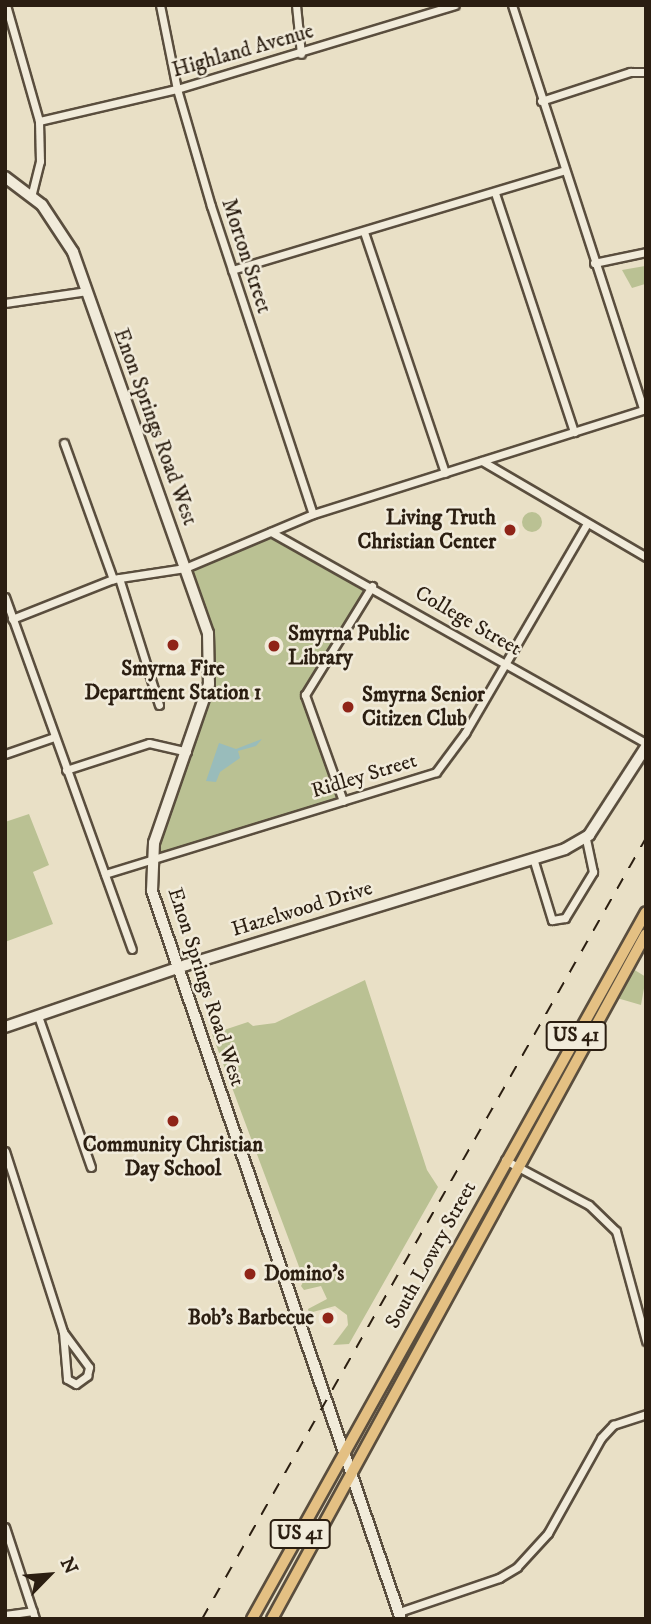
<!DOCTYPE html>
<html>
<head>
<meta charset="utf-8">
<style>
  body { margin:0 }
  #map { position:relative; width:651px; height:1624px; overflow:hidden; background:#e9e0c6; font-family:"IM FELL DW Pica",serif }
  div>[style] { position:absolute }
  .green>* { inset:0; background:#bac193 }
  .round { border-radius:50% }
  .water>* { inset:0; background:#99bcbb }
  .roads { filter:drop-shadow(2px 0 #5a4e3e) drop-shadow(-2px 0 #5a4e3e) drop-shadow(0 2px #5a4e3e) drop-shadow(0 -2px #5a4e3e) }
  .street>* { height:7px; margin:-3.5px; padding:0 3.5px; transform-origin:3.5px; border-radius:3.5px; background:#f1ebda }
  .secondary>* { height:10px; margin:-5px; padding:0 5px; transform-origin:5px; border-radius:5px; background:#f1ebda }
  .primary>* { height:10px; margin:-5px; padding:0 5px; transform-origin:5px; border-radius:5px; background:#e4c083 }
  .rail>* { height:2px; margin-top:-1px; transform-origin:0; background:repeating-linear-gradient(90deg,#2b1e11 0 12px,transparent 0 24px) }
  .dots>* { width:19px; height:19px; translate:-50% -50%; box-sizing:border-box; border:4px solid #f1ebda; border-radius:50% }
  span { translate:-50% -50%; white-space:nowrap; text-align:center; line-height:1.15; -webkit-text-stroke:5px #f1ebda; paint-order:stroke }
  .shield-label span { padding:2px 5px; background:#f1ebda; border:2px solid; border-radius:5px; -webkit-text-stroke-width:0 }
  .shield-label { font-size:19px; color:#2b1e11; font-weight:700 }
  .street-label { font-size:21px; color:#2b1e11 }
  .poi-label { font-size:21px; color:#2b1e11; font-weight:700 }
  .right { translate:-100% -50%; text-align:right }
  .left { translate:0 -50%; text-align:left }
  .frame { position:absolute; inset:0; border:7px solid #2b1e11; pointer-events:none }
  .north { position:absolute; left:14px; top:1540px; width:70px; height:70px; -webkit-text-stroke:5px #f1ebda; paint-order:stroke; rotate:65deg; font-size:19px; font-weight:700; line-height:28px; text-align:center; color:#2b1e11 }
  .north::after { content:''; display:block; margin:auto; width:24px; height:32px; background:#2b1e11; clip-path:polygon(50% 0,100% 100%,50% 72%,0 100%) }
</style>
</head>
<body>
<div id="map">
  <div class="green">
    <div style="clip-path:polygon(645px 266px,645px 284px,632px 288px,622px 270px)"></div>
    <div class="round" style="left:522px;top:512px;width:20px;height:20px"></div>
    <div style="clip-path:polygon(271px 532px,372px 586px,307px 690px,343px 801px,151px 863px,204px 702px,211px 655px,185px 568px)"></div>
    <div style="clip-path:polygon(29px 814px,49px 865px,33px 872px,53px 924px,5px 942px,5px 822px)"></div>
    <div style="clip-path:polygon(633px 969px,646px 977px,641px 1005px,617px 998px)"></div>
    <div style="clip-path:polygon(365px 980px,427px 1170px,438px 1187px,349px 1344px,333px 1345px,348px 1325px,347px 1315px,335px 1306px,309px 1313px,308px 1309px,327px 1299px,321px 1286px,304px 1290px,301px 1286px,304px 1280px,212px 1034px,248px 1022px,253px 1026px,275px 1023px)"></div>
  </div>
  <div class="water">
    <div style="clip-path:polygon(262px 739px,256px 746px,238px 751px,240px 758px,220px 772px,216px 782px,206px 781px,219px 743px,236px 749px)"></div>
  </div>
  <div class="roads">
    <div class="street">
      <div style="left:6px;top:5px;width:121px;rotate:74.1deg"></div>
      <div style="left:39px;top:121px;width:40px;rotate:88.6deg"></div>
      <div style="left:40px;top:161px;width:34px;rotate:104deg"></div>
      <div style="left:160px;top:5px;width:86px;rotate:78.6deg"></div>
      <div style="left:177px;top:89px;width:122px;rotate:73.8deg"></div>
      <div style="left:211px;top:206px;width:324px;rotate:71.7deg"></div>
      <div style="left:296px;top:5px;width:49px;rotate:84.2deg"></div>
      <div style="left:512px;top:5px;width:425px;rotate:72deg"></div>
      <div style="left:541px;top:101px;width:94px;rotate:-18deg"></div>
      <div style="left:630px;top:72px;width:16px"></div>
      <div style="left:39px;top:121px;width:142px;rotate:-13.1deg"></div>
      <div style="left:177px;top:89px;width:290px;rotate:-16.8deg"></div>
      <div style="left:495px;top:193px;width:252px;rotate:71.7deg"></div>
      <div style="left:364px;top:232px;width:254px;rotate:71.4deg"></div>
      <div style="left:594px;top:263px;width:53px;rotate:-11.9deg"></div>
      <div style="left:232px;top:270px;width:345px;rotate:-16.7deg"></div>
      <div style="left:5px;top:303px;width:83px;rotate:-8.3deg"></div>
      <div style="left:64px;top:443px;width:145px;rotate:70.2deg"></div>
      <div style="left:482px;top:461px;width:190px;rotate:30.3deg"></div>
      <div style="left:271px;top:532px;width:430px;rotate:29.4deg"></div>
      <div style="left:119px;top:578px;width:133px;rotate:72.5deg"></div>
      <div style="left:5px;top:597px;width:374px;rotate:70.2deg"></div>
      <div style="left:12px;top:619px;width:109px;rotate:-21.6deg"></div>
      <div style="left:113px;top:579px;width:73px;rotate:-8.7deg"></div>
      <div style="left:185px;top:568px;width:139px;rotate:-22.9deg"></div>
      <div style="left:313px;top:514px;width:349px;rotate:-17.5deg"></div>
      <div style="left:5px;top:754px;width:52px;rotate:-19.1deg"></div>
      <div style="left:66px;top:770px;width:87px;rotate:-18deg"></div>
      <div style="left:149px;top:743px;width:39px;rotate:13deg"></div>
      <div style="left:343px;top:801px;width:113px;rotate:-109.7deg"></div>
      <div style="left:305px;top:695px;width:128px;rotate:-58.4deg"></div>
      <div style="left:533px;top:858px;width:65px;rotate:73deg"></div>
      <div style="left:552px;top:920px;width:13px;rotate:-9deg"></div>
      <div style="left:565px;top:918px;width:54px;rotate:-58.7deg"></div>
      <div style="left:593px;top:872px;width:35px;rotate:-102deg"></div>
      <div style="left:105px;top:874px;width:346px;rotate:-17.1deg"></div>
      <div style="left:436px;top:772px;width:49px;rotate:-53.4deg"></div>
      <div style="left:465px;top:733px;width:241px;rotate:-59.8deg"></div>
      <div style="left:38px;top:1016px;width:160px;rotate:70.7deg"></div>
      <div style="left:5px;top:1151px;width:190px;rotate:72.2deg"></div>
      <div style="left:63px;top:1332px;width:47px;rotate:85.1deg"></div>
      <div style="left:67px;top:1379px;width:10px;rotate:29deg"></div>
      <div style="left:76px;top:1384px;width:14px;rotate:-36deg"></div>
      <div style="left:87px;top:1376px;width:9px;rotate:-77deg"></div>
      <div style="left:89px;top:1367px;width:44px;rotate:-126.6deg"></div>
      <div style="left:505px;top:1160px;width:95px;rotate:28.2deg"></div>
      <div style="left:589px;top:1205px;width:37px;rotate:44deg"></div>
      <div style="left:616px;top:1231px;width:114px;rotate:74.7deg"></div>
      <div style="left:5px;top:1527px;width:97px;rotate:71.9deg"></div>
      <div style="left:399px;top:1612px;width:106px;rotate:-18.8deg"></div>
      <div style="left:499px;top:1578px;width:21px;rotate:-31deg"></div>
      <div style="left:517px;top:1567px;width:46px;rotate:-47.6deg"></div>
      <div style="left:548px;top:1533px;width:109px;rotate:-60.8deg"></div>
      <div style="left:601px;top:1438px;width:18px;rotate:-47deg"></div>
      <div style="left:613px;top:1425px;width:35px;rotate:-18deg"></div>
      <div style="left:5px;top:1615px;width:28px;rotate:-8deg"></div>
    </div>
    <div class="secondary">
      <div style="left:5px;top:177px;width:46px;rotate:37.1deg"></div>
      <div style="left:42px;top:205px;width:56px;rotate:56.6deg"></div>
      <div style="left:73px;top:252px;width:404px;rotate:70.5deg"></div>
      <div style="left:208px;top:633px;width:51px;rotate:88.9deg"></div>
      <div style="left:209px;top:684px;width:168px;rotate:109.1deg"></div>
      <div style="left:154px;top:843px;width:48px;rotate:92.4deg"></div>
      <div style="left:152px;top:891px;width:769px;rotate:71.12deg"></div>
      <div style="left:5px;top:1027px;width:191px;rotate:-18.9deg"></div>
      <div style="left:186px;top:965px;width:396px;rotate:-17deg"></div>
      <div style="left:565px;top:849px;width:28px;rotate:-30deg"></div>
      <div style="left:589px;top:835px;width:105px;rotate:-57.1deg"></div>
    </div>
    <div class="primary">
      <div style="left:252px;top:1619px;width:809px;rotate:-60.87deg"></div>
      <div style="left:272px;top:1619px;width:780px;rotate:-61.37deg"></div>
    </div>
  </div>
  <div class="rail">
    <div style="left:202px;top:1619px;width:898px;rotate:-60.38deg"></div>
  </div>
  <div class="dots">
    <div style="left:510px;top:530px;background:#8f2418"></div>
    <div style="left:173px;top:645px;background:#8f2418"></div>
    <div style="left:274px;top:646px;background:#8f2418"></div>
    <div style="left:348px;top:707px;background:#8f2418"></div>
    <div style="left:173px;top:1121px;background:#8f2418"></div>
    <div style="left:250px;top:1274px;background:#8f2418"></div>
    <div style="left:328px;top:1318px;background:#8f2418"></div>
  </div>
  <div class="shield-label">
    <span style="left:576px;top:1036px">US 41</span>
    <span style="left:300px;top:1534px">US 41</span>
  </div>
  <div class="street-label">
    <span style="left:243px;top:51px;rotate:-16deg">Highland Avenue</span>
    <span style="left:246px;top:256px;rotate:72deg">Morton Street</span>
    <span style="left:155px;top:427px;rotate:70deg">Enon Springs Road West</span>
    <span style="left:468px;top:621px;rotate:30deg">College Street</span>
    <span style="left:364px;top:776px;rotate:-17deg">Ridley Street</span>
    <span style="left:302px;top:909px;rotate:-17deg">Hazelwood Drive</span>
    <span style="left:206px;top:987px;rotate:72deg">Enon Springs Road West</span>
    <span style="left:431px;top:1255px;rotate:-61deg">South Lowry Street</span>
  </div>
  <div class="poi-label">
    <span class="right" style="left:496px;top:530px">Living Truth<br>Christian Center</span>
    <span class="left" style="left:288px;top:646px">Smyrna Public<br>Library</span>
    <span style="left:173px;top:681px">Smyrna Fire<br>Department Station 1</span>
    <span class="left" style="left:362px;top:707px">Smyrna Senior<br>Citizen Club</span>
    <span style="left:173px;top:1157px">Community Christian<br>Day School</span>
    <span class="left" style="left:264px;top:1274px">Domino's</span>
    <span class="right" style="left:314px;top:1318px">Bob's Barbecue</span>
  </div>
  <div class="frame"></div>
  <div class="north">N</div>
</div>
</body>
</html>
